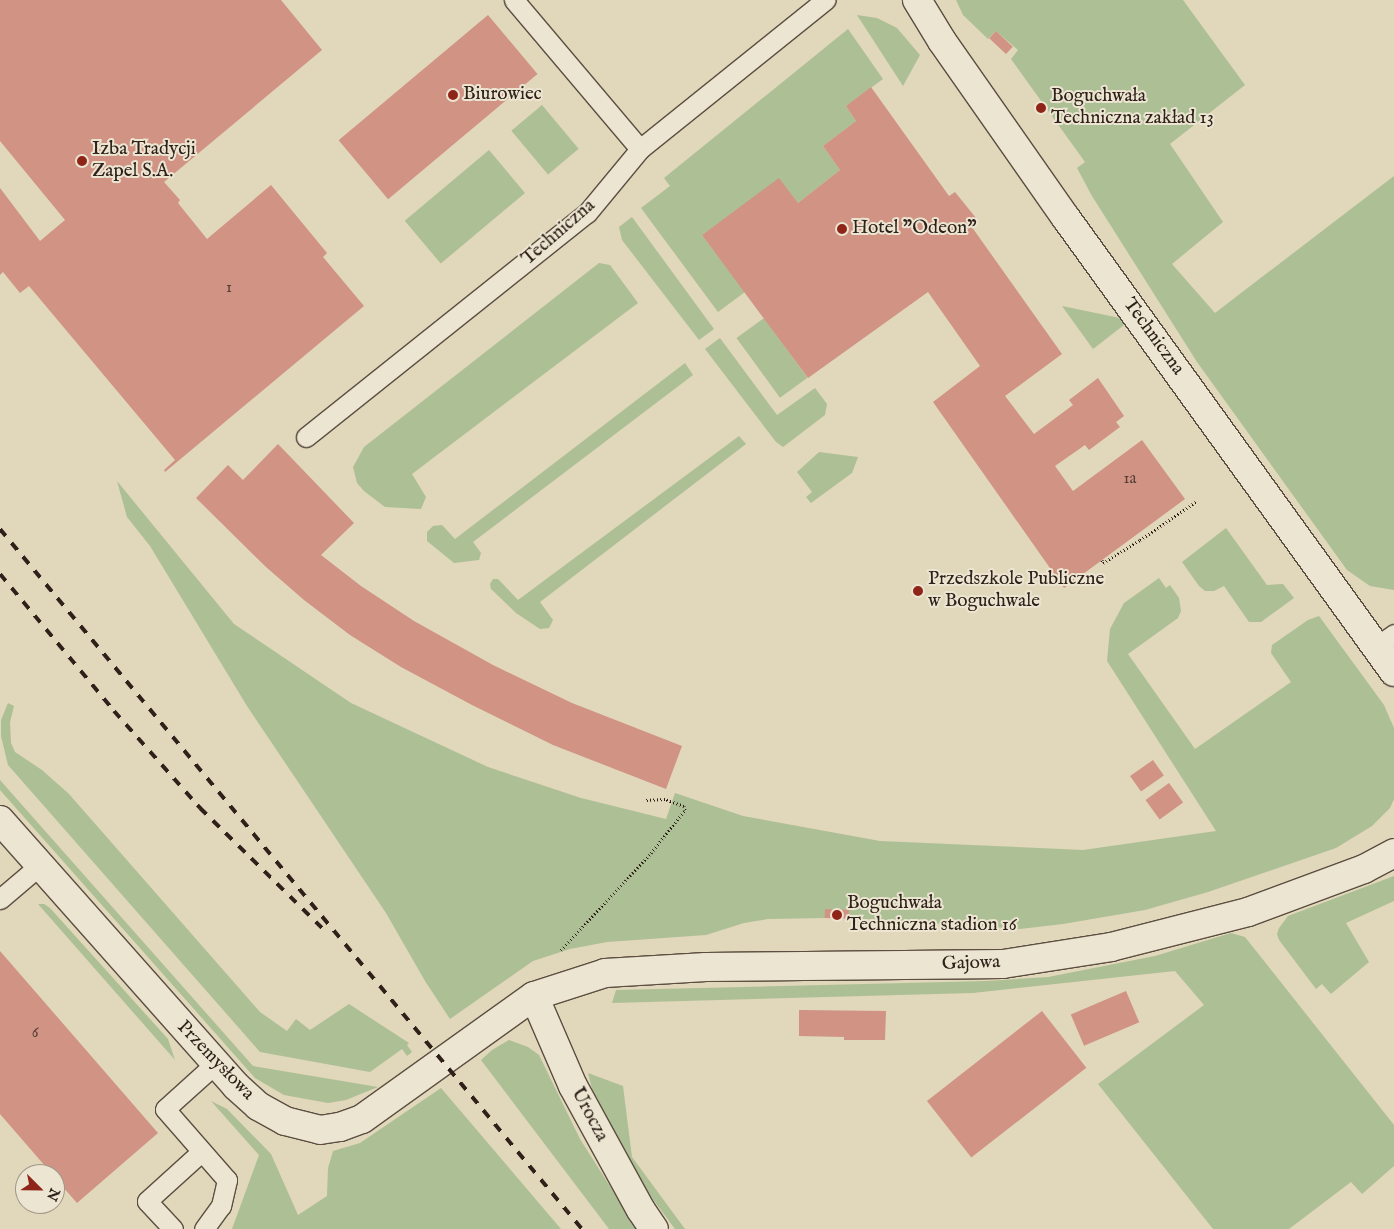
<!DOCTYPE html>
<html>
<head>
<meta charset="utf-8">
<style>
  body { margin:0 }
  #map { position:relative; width:1394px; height:1229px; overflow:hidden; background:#e1d7ba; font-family:"IM FELL English",serif }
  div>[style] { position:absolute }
  .green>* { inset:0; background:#adbf94; transform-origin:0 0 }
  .building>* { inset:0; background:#d09384; transform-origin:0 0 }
  .path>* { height:3px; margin-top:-1.5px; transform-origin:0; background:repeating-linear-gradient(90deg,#2f2119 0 1px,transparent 0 3.5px) }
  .roads { filter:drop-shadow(1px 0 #5c4e41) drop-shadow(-1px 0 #5c4e41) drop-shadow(0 1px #5c4e41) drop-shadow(0 -1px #5c4e41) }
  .service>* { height:19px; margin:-9.5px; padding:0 9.5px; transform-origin:9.5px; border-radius:9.5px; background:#ece5d2 }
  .minor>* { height:28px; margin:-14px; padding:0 14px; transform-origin:14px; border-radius:14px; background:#ece5d2 }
  .tertiary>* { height:28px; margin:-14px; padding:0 14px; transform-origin:14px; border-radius:14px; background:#ece5d2 }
  .rail>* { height:4px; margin-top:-2px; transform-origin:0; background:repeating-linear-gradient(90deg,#2f2119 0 9px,transparent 0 18px) }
  .dots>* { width:14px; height:14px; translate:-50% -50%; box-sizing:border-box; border:2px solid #ece5d2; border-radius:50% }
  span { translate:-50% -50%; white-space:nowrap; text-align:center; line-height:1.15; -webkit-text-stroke:4px #ece5d2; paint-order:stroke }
  .number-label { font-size:16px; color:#573e34 }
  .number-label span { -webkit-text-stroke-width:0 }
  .poi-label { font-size:19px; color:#2f2119 }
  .left { translate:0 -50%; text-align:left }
  .street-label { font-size:19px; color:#2f2119 }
  .north { position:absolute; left:15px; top:1164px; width:50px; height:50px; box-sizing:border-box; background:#ece5d2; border:1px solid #a09788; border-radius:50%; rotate:113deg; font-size:14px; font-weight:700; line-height:20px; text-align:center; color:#2f2119 }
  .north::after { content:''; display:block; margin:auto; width:18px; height:22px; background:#8f2418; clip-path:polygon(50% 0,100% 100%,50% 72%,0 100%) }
</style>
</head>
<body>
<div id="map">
  <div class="green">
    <div style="clip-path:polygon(956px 0,1183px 0,1245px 85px,1170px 144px,1223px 222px,1172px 264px,1215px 313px,1394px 176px,1394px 590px,1370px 586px,1347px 570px,1197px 362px,1092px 196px,1077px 168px,1085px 162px,1011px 59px,1018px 50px,996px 31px,988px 39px,963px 15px)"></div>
    <div style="clip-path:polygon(857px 15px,877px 18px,897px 28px,920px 55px,903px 86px)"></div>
    <div style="clip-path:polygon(848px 29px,883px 79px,846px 106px,856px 121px,823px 146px,840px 170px,798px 203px,779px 179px,702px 235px,745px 292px,718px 312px,641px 208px,670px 186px,664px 178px)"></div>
    <div style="left:542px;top:105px;width:57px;height:40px;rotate:50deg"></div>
    <div style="left:489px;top:150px;width:56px;height:110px;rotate:50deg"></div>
    <div style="clip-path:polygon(632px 217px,714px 329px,699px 340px,622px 240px,619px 227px)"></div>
    <div style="clip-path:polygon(599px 263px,610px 265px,638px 303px,412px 474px,426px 497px,421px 509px,385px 507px,364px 491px,357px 483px,353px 467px,364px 447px)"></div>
    <div style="clip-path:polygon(1062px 306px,1120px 318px,1124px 325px,1093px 349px)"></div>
    <div style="left:764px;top:318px;width:74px;height:34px;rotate:54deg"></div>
    <div style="clip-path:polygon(720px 338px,777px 415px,815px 388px,827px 404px,825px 415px,783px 447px,776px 442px,705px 349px)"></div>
    <div style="clip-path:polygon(685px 363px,693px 375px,473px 542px,481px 553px,479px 560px,454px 563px,427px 541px,427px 532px,433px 526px,442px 525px,455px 539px)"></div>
    <div style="clip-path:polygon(739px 436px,746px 444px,540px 602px,553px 620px,549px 628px,540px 629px,516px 613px,491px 589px,490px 584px,493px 579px,498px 579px,518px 600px)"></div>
    <div style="clip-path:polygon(819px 452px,858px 457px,852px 473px,811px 503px,806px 497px,812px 492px,797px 472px)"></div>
    <div style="clip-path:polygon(117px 481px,234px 624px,351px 703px,488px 767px,581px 798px,666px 819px,675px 793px,743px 816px,880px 841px,1083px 850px,1216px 831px,1107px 661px,1110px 629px,1124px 603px,1159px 578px,1166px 588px,1170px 585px,1179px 598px,1181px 611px,1178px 618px,1128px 654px,1195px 749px,1291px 682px,1271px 653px,1272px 645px,1308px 620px,1319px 616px,1384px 705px,1394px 728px,1394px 799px,1390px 808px,1372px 826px,1336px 848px,1208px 892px,1145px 910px,1063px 924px,1020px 929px,849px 918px,849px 910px,825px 909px,825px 918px,768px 919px,744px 923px,706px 935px,607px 942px,570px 949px,533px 961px,450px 1019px,425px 981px,386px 913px,247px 706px,150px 546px,127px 517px)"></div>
    <div style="clip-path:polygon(1226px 528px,1267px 585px,1283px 584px,1294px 598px,1261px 622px,1249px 622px,1224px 586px,1214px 591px,1205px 591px,1199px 586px,1182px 562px)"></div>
    <div style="clip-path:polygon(8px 703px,14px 706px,10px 722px,11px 743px,15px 752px,42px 770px,69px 794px,260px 1012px,287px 1031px,296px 1019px,310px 1030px,349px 1004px,409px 1043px,407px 1045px,412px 1052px,407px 1056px,402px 1049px,370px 1072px,260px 1052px,8px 765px,1px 736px,1px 720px)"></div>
    <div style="clip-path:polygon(0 780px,253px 1066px,378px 1087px,346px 1100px,328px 1103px,284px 1095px,255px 1078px,0 790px)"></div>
    <div style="clip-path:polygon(1394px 876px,1394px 901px,1346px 923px,1369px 962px,1331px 994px,1322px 984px,1316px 989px,1279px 940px,1277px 934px,1279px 928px,1288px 916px)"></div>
    <div style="clip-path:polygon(38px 904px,44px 904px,50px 908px,168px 1039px,175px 1060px)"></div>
    <div style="clip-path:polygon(1231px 933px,1245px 937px,1394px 1125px,1394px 1166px,1362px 1194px,1351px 1182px,1289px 1229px,1213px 1229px,1098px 1084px,1204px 1005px,1175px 971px,973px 993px,612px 1003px,616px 990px,987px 981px,1048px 977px,1155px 956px)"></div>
    <div style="clip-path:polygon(509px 1040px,528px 1047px,539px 1055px,580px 1139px,637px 1229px,609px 1229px,481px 1060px,492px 1050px)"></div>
    <div style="clip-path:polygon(588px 1073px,623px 1086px,632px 1157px,685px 1229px,675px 1229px,642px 1185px,594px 1097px)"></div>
    <div style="clip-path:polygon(441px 1088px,561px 1229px,232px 1229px,259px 1155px,211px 1101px,227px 1109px,271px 1154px,298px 1215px,327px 1196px,328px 1168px,333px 1151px,360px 1143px)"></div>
  </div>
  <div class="building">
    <div style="clip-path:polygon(0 0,281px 0,322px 50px,164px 182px,180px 200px,178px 203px,207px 239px,271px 185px,327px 253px,323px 257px,364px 306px,165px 472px,164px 470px,175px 460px,29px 286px,20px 293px,3px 272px,0 275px,0 188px,40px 241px,65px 220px,0 141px)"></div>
    <div style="left:488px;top:15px;width:77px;height:195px;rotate:50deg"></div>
    <div style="left:996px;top:31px;width:23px;height:10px;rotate:43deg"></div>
    <div style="clip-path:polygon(871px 87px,949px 196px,955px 192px,976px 218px,969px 223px,1062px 354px,1005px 396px,1034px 434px,1073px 405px,1069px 400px,1098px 378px,1124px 416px,1116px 422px,1120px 427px,1089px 450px,1085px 445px,1055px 466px,1073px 491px,1142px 440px,1185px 499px,1064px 588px,933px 402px,980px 366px,928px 292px,808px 378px,702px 235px,779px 178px,798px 203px,840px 170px,823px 146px,856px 121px,846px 106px)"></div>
    <div style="clip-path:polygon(278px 444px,354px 523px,321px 555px,361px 586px,414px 621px,493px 665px,572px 703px,682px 746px,666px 789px,553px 745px,472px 705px,401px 667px,350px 635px,304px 600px,266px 567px,196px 498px,228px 465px,243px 480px)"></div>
    <div style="left:1153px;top:760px;width:19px;height:28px;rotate:55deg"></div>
    <div style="left:1169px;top:783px;width:24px;height:29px;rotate:54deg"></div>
    <div style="left:825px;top:909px;width:24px;height:9px;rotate:2deg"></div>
    <div style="clip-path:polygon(0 951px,158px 1133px,77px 1203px,55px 1178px,55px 1174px,52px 1174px,0 1114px)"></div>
    <div style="left:1126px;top:991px;width:34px;height:60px;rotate:67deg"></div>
    <div style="clip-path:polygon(799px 1010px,886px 1011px,885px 1040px,844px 1040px,844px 1037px,799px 1036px)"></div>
    <div style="left:1042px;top:1011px;width:72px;height:146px;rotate:52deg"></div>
  </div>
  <div class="path">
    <div style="left:1102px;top:560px;width:3px;rotate:72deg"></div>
    <div style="left:1103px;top:563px;width:44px;rotate:-31.9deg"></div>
    <div style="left:1140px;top:540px;width:69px;rotate:-34.4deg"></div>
    <div style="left:561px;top:950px;width:132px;rotate:-47.1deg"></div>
    <div style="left:651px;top:853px;width:55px;rotate:-51.7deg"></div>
    <div style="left:685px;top:810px;width:4px;rotate:-104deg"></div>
    <div style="left:684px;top:806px;width:20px;rotate:-160deg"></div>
    <div style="left:665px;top:799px;width:20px;rotate:177deg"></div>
  </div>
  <div class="roads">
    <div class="service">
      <div style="left:514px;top:0;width:195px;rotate:49.8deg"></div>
      <div style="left:306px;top:437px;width:359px;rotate:-38.6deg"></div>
      <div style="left:587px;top:213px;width:83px;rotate:-50.4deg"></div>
      <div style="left:640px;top:149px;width:238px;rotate:-38.8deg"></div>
      <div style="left:1377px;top:646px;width:21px;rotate:-35deg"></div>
      <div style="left:0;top:899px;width:52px;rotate:-40.4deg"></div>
      <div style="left:173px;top:1229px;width:38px;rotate:-133deg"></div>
      <div style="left:147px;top:1201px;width:73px;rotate:-42.2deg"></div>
      <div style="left:204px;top:1229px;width:29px;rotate:-54deg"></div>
      <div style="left:221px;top:1206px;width:27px;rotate:-77deg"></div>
      <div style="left:227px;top:1180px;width:94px;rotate:-131.1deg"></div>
      <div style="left:165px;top:1109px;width:67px;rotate:-42deg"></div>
    </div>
    <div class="minor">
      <div style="left:534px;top:996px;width:98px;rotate:66.6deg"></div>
      <div style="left:573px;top:1086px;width:141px;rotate:61.3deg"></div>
      <div style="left:641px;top:1210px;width:23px;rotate:56deg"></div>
    </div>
    <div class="tertiary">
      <div style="left:917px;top:0;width:48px;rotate:58.6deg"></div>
      <div style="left:942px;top:41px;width:216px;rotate:55deg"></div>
      <div style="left:1066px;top:218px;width:560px;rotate:54.15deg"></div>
      <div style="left:0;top:820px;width:356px;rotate:48.4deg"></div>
      <div style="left:236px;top:1086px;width:30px;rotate:42deg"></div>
      <div style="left:258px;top:1106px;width:31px;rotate:29deg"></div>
      <div style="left:285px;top:1121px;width:36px;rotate:14deg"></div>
      <div style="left:320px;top:1130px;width:20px;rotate:-9deg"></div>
      <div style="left:340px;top:1127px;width:23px;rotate:-20deg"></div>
      <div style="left:362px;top:1119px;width:211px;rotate:-35.6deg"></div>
      <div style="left:534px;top:996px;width:75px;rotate:-17.9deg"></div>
      <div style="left:605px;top:973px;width:101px;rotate:-3.4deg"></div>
      <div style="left:706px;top:967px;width:297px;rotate:-0.6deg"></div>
      <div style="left:1003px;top:964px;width:109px;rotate:-8.9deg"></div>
      <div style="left:1111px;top:947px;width:141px;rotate:-14.3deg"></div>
      <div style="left:1248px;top:912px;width:124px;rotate:-20.3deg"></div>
      <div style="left:1364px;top:869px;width:34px;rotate:-28deg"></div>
    </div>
  </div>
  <div class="rail">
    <div style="left:0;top:529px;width:910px;rotate:50.26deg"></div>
    <div style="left:0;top:574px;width:178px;rotate:50.2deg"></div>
    <div style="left:114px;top:711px;width:130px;rotate:48.4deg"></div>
    <div style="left:200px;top:808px;width:177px;rotate:44.5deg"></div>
  </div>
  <div class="dots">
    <div style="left:453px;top:95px;background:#8f2418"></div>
    <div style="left:1041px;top:108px;background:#8f2418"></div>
    <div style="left:82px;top:161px;background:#8f2418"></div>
    <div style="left:842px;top:229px;background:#8f2418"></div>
    <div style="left:918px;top:591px;background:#8f2418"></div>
    <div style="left:837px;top:915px;background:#8f2418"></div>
  </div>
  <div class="number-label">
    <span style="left:229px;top:288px">1</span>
    <span style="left:1130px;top:479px">1a</span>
    <span style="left:35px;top:1033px">6</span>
  </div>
  <div class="poi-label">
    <span class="left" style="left:463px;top:95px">Biurowiec</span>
    <span class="left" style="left:1051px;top:108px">Boguchwała<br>Techniczna zakład 13</span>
    <span class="left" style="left:92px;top:161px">Izba Tradycji<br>Zapel S.A.</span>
    <span class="left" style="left:852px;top:229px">Hotel "Odeon"</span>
    <span class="left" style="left:928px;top:591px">Przedszkole Publiczne<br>w Boguchwale</span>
    <span class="left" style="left:847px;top:915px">Boguchwała<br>Techniczna stadion 16</span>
  </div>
  <div class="street-label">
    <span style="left:559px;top:233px;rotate:-41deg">Techniczna</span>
    <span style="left:1153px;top:337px;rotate:54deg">Techniczna</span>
    <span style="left:971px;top:964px;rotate:-2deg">Gajowa</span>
    <span style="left:215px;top:1061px;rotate:46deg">Przemysłowa</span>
    <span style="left:589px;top:1115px;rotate:62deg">Urocza</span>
  </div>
  <div class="north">N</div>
</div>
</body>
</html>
